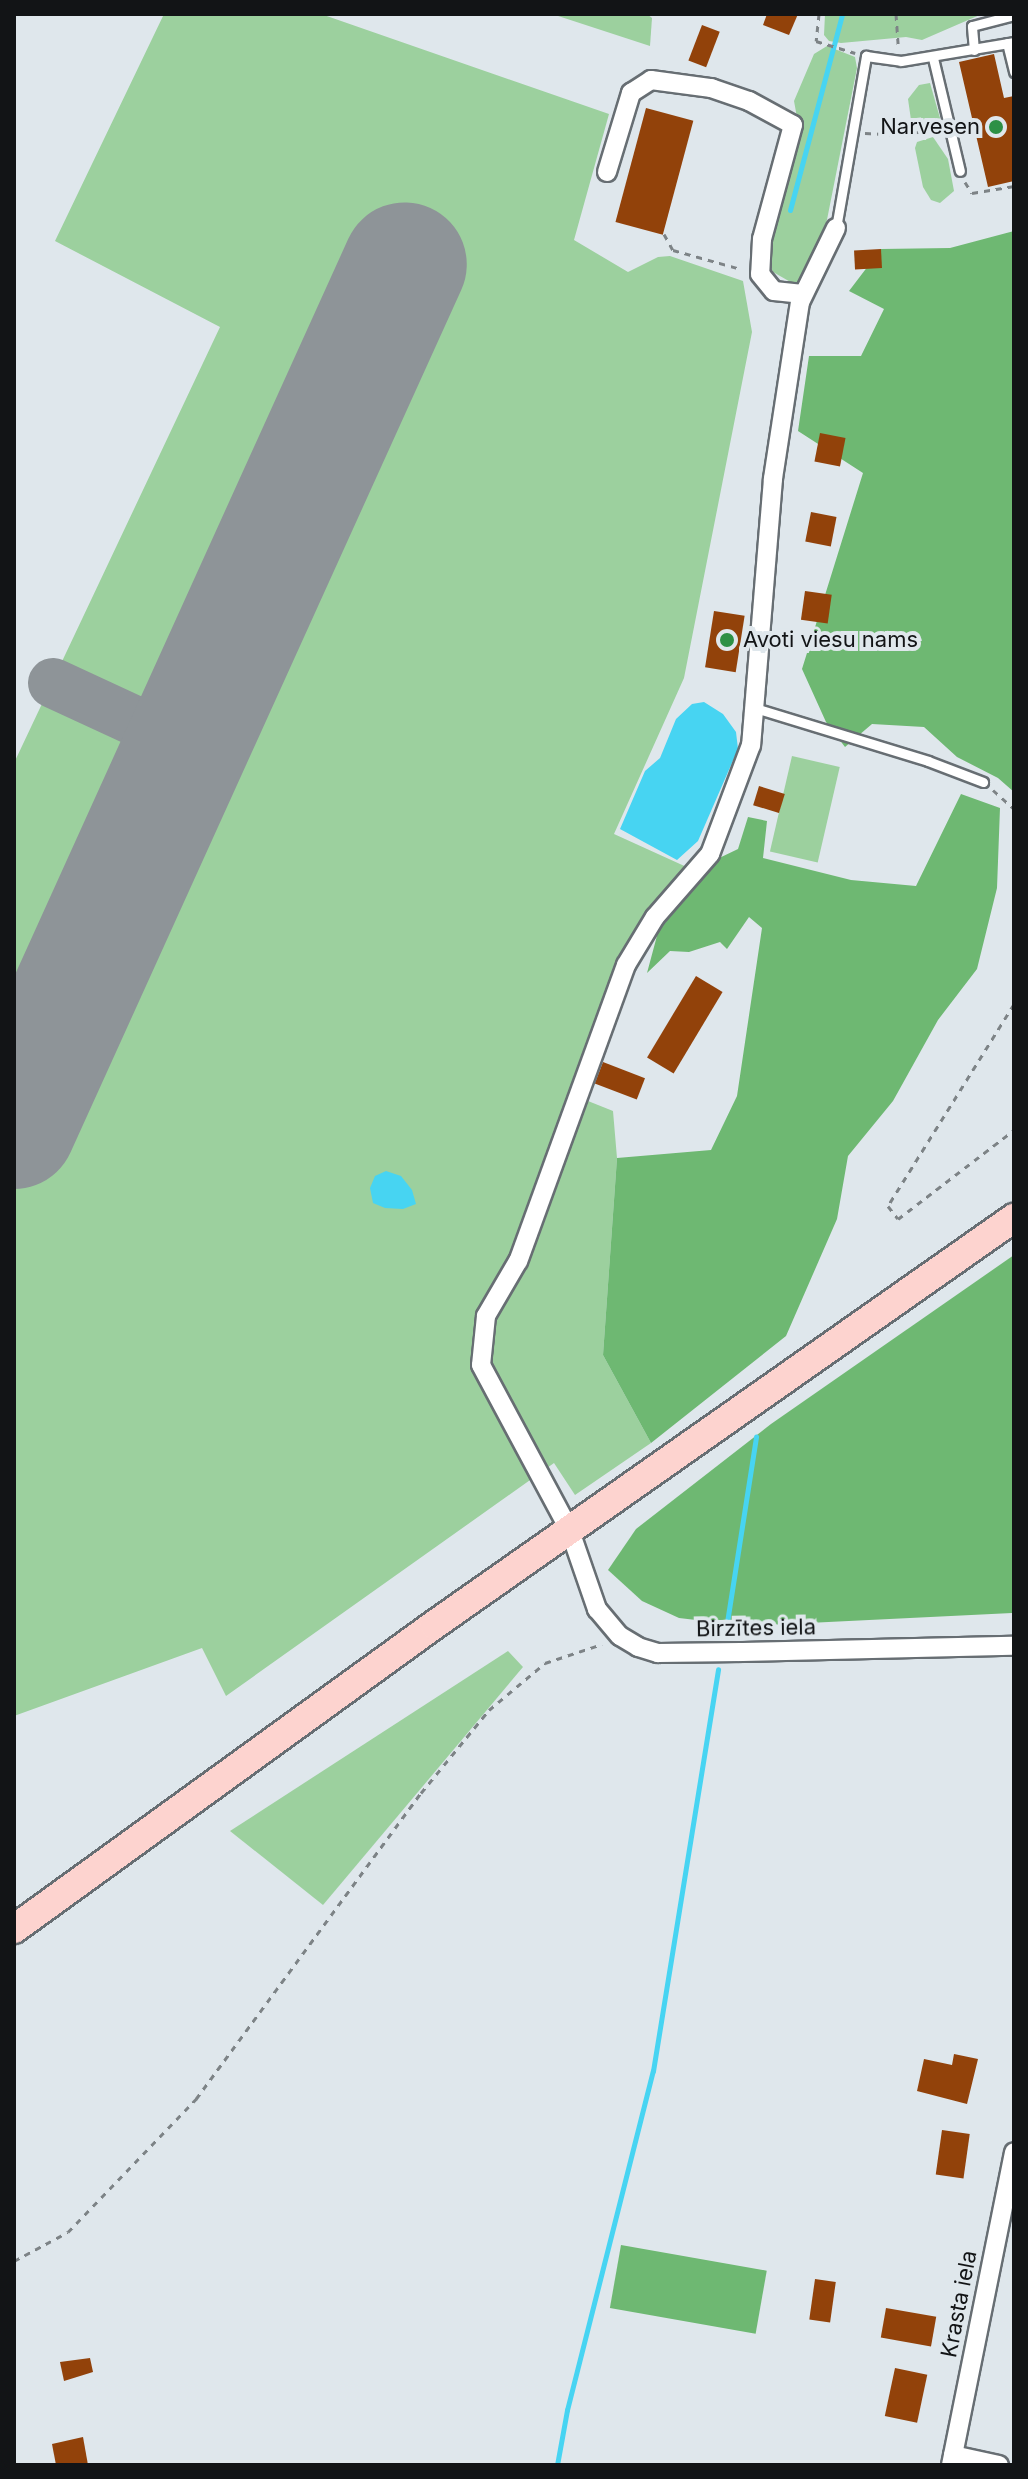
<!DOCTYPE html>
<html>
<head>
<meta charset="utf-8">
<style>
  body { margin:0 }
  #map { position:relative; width:1028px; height:2479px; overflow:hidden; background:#dfe7ec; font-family:Inter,sans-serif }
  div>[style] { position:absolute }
  .green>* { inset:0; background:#9cd09e; transform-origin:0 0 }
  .forest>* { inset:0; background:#6eb872; transform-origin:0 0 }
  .water>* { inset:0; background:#47d4f2 }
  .stream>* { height:5px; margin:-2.5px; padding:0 2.5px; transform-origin:2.5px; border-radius:2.5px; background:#47d4f2 }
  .taxiway>* { height:50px; margin:-25px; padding:0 25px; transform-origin:25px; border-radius:25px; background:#8e9498 }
  .runway>* { height:124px; margin:-62px; padding:0 62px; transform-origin:62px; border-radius:62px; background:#8e9498 }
  .building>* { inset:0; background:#92420a; transform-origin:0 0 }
  .path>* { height:3px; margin-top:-1.5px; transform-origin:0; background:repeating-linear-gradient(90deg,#7d8386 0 6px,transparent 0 12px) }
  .roads { filter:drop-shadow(2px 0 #676e73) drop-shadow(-2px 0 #676e73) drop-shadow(0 2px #676e73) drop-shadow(0 -2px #676e73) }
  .service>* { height:9px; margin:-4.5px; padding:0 4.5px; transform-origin:4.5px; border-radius:4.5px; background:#fff }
  .minor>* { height:18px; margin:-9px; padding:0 9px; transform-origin:9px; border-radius:9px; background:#fff }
  .primary>* { height:28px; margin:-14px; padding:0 14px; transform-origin:14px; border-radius:14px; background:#fdd3cf }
  .dots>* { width:22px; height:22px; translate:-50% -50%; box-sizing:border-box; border:4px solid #dfe7ec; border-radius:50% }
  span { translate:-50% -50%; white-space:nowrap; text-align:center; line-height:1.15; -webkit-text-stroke:8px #dfe7ec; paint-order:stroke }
  .poi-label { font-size:22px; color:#121416 }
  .right { translate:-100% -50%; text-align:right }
  .left { translate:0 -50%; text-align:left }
  .street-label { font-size:22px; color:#121416 }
  .frame { position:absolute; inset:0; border:16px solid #121416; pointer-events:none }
</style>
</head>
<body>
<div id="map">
  <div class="green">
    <div style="clip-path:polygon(164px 14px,321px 14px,609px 114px,574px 240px,628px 272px,658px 257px,670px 256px,743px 281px,752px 332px,684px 678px,614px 834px,691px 869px,628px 943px,577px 1086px,583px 1099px,613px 1111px,617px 1158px,603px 1355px,651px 1443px,575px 1495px,554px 1463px,226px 1696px,202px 1648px,14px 1716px,14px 763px,220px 327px,55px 241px)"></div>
    <div style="clip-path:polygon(552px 14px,647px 14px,652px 18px,650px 46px)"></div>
    <div style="clip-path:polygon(825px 14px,982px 14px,922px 40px,906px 37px,841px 43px,829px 41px,824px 35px)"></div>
    <div style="clip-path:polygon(827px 46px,855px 57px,857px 68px,822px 245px,807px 279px,794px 284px,773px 272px,768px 260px,800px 134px,794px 101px,814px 54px)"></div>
    <div style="clip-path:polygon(930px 83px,940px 118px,938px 124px,916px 130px,912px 127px,908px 99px,919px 85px)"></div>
    <div style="clip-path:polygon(933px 137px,948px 159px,954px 191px,940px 203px,931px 200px,923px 187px,915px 148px,917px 142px)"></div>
    <div style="left:792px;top:756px;width:49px;height:98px;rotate:13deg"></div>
    <div style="clip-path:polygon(508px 1651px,523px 1667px,323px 1905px,230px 1831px)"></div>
  </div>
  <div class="forest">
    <div style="clip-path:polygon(1014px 231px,1014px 792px,998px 778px,957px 757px,924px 727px,872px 724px,845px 747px,826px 722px,802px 669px,863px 473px,798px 431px,809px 356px,861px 356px,884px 309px,849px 291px,881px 249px,950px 248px)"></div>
    <div style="clip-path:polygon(961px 794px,1000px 808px,997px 888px,977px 969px,938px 1020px,893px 1101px,848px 1156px,837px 1219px,786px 1336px,651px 1443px,603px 1355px,617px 1158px,711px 1150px,737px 1096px,762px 928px,749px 917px,727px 949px,720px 942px,689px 952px,670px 951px,647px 973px,658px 932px,713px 861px,738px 849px,748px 817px,767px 821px,763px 858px,851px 880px,916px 886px)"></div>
    <div style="clip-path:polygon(1014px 1255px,1012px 1613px,747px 1626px,679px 1618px,642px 1601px,608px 1570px,636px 1529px,771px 1424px)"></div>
    <div style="left:621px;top:2245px;width:148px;height:64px;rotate:10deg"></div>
  </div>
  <div class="water">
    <div style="clip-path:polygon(704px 702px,723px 714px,736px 732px,738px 749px,698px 841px,677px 860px,620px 829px,645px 771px,660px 758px,676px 719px,692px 704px)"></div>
    <div style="clip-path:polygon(386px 1171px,401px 1176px,412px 1190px,416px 1204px,403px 1209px,385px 1208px,373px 1203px,370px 1188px,375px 1176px)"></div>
  </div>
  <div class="stream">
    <div style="left:790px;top:210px;width:203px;rotate:-75.1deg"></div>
    <div style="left:725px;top:1635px;width:201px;rotate:-81.1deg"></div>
    <div style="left:557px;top:2465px;width:56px;rotate:-79.7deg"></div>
    <div style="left:567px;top:2410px;width:350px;rotate:-75.8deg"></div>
    <div style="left:653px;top:2071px;width:407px;rotate:-80.8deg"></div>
  </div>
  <div class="taxiway">
    <div style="left:53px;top:683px;width:148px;rotate:24.8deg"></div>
  </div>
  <div class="runway">
    <div style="left:14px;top:1127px;width:947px;rotate:-65.63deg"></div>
  </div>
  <div class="building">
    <div style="clip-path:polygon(767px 14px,798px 14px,789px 35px,763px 25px)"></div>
    <div style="left:702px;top:25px;width:19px;height:38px;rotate:21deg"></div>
    <div style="clip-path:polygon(994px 54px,1004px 98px,1014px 96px,1014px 181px,988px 187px,959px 62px)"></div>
    <div style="left:646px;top:108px;width:49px;height:118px;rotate:15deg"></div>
    <div style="left:881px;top:249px;width:19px;height:27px;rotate:87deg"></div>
    <div style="left:820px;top:433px;width:26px;height:29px;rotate:11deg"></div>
    <div style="left:811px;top:512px;width:26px;height:30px;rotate:11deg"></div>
    <div style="left:805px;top:591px;width:27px;height:29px;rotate:8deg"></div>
    <div style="left:714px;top:611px;width:31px;height:57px;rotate:9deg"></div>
    <div style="left:759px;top:786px;width:27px;height:20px;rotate:17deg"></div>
    <div style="left:696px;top:976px;width:31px;height:95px;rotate:31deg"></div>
    <div style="left:603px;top:1062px;width:45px;height:23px;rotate:21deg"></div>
    <div style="clip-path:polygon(954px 2054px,978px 2059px,967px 2104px,917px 2091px,924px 2059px,952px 2065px)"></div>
    <div style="left:942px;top:2130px;width:28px;height:45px;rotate:8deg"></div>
    <div style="left:815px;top:2279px;width:21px;height:41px;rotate:8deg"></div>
    <div style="left:886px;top:2308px;width:51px;height:30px;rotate:10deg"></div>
    <div style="clip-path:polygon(90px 2358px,93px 2372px,64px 2381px,60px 2362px)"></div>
    <div style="left:895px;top:2368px;width:33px;height:49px;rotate:12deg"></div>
    <div style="clip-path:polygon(83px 2437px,88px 2465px,56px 2465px,52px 2444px)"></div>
  </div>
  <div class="path">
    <div style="left:819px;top:14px;width:27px;rotate:96deg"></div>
    <div style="left:816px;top:41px;width:41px;rotate:17.1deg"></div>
    <div style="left:896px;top:14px;width:32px;rotate:86deg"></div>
    <div style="left:865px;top:133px;width:38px;rotate:3deg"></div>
    <div style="left:903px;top:135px;width:35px;rotate:-12deg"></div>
    <div style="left:965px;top:182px;width:13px;rotate:58deg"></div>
    <div style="left:972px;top:193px;width:43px;rotate:-9.5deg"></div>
    <div style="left:664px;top:234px;width:18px;rotate:61deg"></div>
    <div style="left:673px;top:250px;width:71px;rotate:15.6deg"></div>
    <div style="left:993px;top:790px;width:28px;rotate:42deg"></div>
    <div style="left:1014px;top:1004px;width:238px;rotate:122deg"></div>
    <div style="left:888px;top:1206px;width:16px;rotate:52deg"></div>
    <div style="left:898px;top:1219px;width:146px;rotate:-37.5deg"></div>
    <div style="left:14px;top:2261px;width:61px;rotate:-28.2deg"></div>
    <div style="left:68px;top:2232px;width:185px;rotate:-46.1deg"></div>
    <div style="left:196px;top:2099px;width:380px;rotate:-53.7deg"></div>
    <div style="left:421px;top:1793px;width:107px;rotate:-50.7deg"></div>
    <div style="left:489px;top:1710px;width:73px;rotate:-40deg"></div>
    <div style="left:545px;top:1663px;width:60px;rotate:-18.4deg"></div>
  </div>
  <div class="roads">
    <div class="service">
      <div style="left:1007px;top:43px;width:30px;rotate:76deg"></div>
      <div style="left:974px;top:50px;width:24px;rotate:-95deg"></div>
      <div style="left:972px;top:26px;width:43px;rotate:-14.7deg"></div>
      <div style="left:933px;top:58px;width:116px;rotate:76.6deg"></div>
      <div style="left:836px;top:228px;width:175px;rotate:-80.1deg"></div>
      <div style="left:866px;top:56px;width:35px;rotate:8deg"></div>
      <div style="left:901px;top:61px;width:115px;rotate:-9.5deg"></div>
      <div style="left:755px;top:708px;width:181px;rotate:17deg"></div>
      <div style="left:928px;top:761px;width:59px;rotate:20.9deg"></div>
    </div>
    <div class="minor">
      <div style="left:607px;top:172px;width:83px;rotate:-73.1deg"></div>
      <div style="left:631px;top:93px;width:24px;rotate:-33deg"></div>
      <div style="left:651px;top:80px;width:61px;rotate:7.6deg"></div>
      <div style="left:711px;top:88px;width:40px;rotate:18.9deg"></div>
      <div style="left:749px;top:101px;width:50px;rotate:28.6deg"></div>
      <div style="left:793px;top:125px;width:118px;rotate:105.2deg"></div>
      <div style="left:762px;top:239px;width:35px;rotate:93deg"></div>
      <div style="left:760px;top:274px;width:22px;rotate:51deg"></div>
      <div style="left:774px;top:291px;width:29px;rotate:6deg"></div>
      <div style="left:836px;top:228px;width:82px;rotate:115.9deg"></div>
      <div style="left:800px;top:302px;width:179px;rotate:98.7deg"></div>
      <div style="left:773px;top:479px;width:267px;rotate:94.7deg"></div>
      <div style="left:751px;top:745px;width:116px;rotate:110.6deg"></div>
      <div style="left:710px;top:854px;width:84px;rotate:131.1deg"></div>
      <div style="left:655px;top:917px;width:56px;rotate:121.1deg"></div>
      <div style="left:626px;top:965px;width:315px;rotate:110deg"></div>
      <div style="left:518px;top:1261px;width:64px;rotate:120.2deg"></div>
      <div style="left:486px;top:1316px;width:49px;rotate:95.8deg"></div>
      <div style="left:481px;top:1365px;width:188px;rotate:61.8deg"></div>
      <div style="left:570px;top:1531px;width:83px;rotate:70.9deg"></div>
      <div style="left:597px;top:1609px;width:35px;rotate:50deg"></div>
      <div style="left:620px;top:1636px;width:21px;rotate:31deg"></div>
      <div style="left:638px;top:1647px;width:21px;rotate:17deg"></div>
      <div style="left:658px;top:1653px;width:83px;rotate:-0.7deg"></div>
      <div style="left:741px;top:1652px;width:273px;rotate:-1.3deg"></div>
      <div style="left:953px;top:2455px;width:47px;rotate:12.3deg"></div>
      <div style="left:951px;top:2465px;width:319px;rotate:-78.6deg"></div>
    </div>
    <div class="primary">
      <div style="left:14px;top:1929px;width:518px;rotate:-35.9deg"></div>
      <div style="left:434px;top:1625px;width:709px;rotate:-35.06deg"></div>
    </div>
  </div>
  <div class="dots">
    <div style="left:996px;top:127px;background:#2d9045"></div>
    <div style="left:727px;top:640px;background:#2d9045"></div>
  </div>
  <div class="poi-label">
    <span class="right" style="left:980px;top:127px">Narvesen</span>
    <span class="left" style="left:743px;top:640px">Avoti viesu nams</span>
  </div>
  <div class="street-label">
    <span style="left:756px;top:1628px;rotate:-1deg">Birzītes iela</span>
    <span style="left:959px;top:2304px;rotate:-79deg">Krasta iela</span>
  </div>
  <div class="frame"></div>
</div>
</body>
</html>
